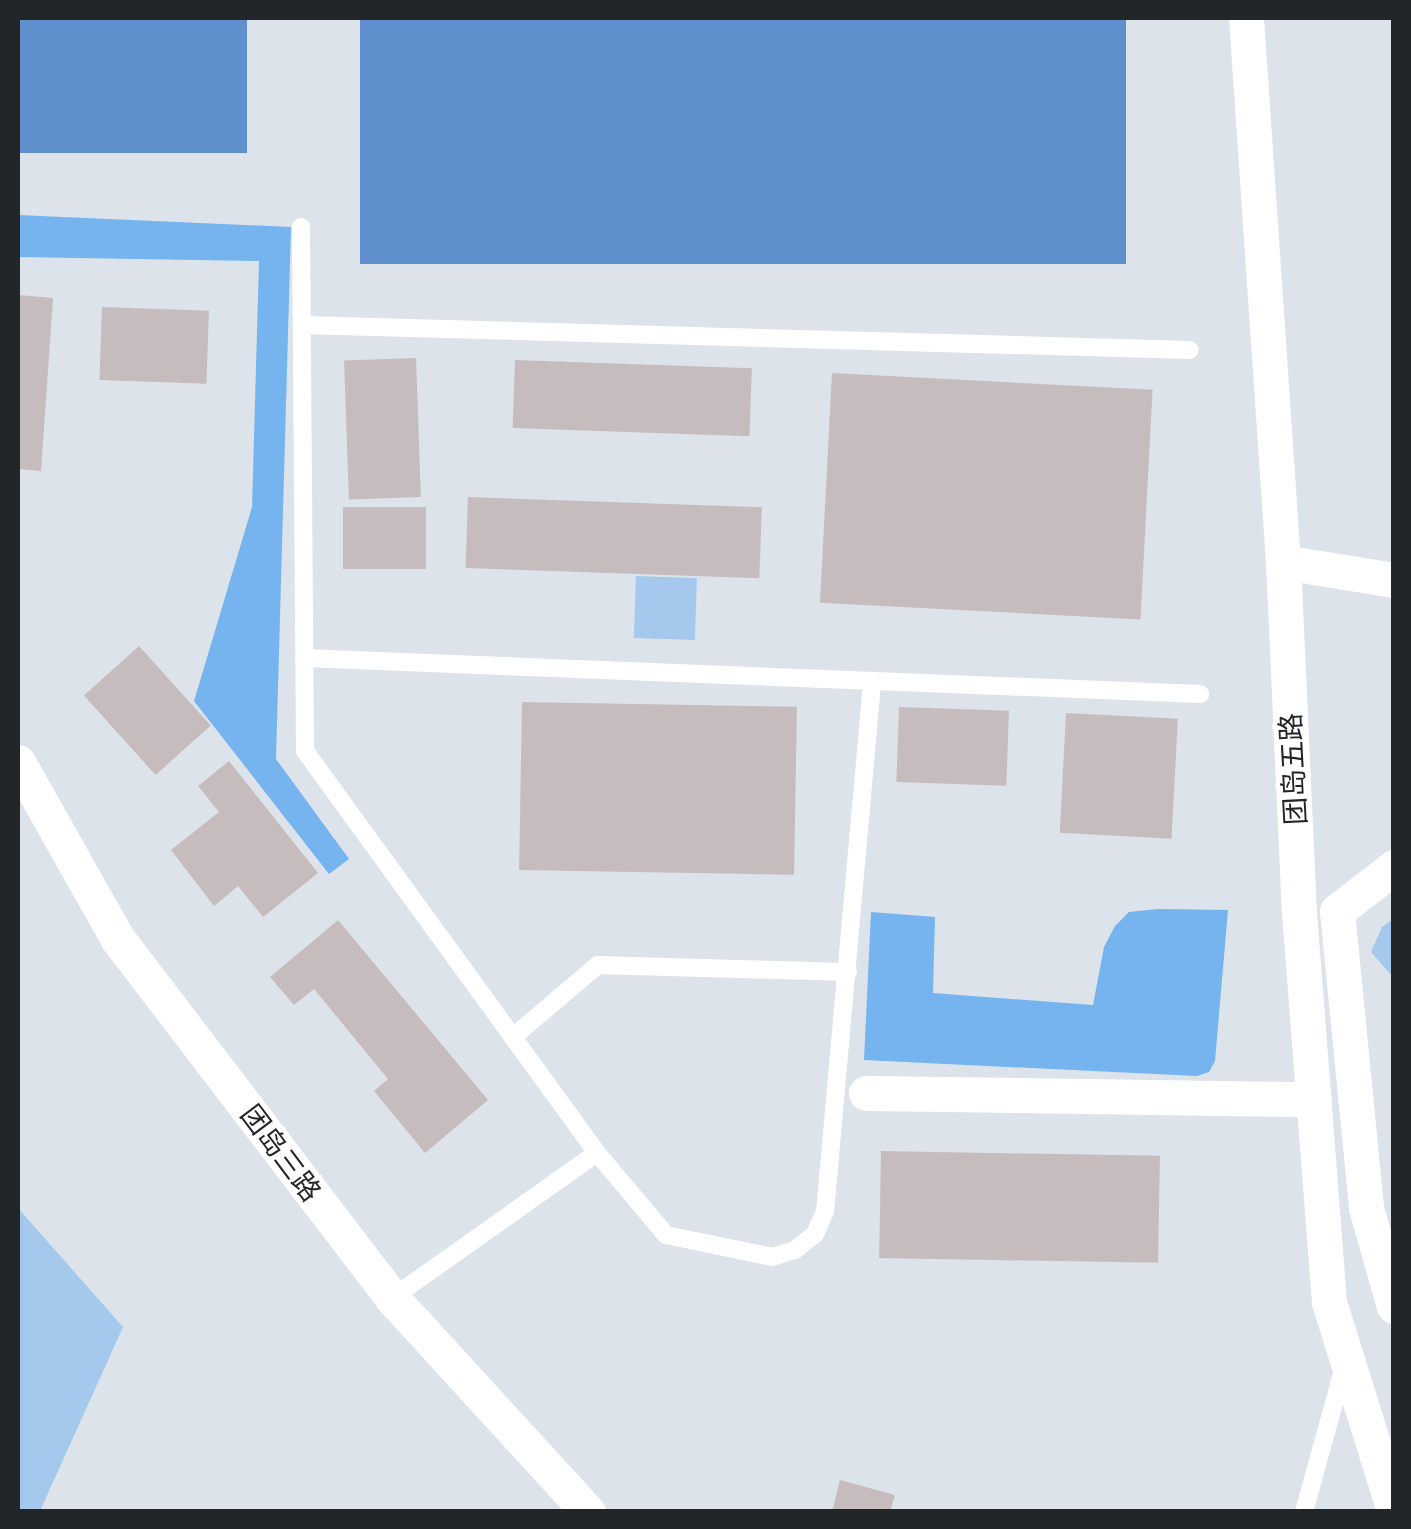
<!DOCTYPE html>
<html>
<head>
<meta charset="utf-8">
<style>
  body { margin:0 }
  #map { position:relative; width:1411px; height:1529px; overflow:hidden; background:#dce3ea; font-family:"PT Sans","Noto Sans SC",sans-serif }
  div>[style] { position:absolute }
  .green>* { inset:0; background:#a4c9ed; transform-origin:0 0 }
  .forest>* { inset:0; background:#75b4ee }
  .water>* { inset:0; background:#5f8fcc; transform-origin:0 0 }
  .building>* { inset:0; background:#c6bcbe; transform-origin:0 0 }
  .service>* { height:18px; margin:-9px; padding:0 9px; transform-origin:9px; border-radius:9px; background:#fff }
  .minor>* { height:35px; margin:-17.5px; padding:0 17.5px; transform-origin:17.5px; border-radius:17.5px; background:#fff }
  span { translate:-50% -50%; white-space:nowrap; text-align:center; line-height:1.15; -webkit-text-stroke:9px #fff; paint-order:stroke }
  .street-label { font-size:28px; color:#232629 }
  .frame { position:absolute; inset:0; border:20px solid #232629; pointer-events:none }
</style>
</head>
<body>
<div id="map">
  <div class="green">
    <div style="left:636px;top:576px;width:61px;height:62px;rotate:2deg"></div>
    <div style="clip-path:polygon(1393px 919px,1393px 977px,1371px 952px,1382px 927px)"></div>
    <div style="clip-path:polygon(18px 1208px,123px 1327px,40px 1511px,18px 1511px)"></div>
  </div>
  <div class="forest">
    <div style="clip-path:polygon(18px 215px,291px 227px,276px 759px,349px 859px,329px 874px,194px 701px,252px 507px,259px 261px,18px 257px)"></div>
    <div style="clip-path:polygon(1158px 909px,1228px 910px,1215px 1061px,1209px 1072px,1197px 1076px,864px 1060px,871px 912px,935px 917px,933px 993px,1093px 1005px,1104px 947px,1115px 926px,1129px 912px)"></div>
  </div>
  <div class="water">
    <div style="left:18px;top:18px;width:229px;height:135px"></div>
    <div style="left:360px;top:18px;width:766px;height:246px"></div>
  </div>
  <div class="building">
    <div style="clip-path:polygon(18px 295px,53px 298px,41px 471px,18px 469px)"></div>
    <div style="left:102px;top:307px;width:107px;height:73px;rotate:2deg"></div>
    <div style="left:416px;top:358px;width:139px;height:72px;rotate:88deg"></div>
    <div style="left:515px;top:360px;width:237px;height:68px;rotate:2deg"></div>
    <div style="left:832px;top:373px;width:321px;height:230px;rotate:3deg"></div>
    <div style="left:468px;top:497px;width:294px;height:71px;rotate:2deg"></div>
    <div style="left:343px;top:507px;width:83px;height:62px"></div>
    <div style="left:139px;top:646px;width:107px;height:74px;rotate:48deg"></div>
    <div style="left:522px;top:702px;width:275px;height:168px;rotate:1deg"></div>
    <div style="left:899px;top:707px;width:110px;height:75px;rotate:2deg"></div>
    <div style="left:1066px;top:713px;width:112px;height:120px;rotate:3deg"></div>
    <div style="clip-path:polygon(229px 761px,318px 873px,263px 917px,238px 886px,214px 906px,171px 850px,219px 812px,198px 786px)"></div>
    <div style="clip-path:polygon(338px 920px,488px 1100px,425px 1153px,374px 1091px,388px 1079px,314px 989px,294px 1005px,270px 977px)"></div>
    <div style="left:881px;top:1151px;width:279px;height:107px;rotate:1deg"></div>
    <div style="clip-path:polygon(840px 1480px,895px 1495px,890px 1512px,832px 1512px)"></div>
  </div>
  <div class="service">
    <div style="left:301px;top:227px;width:524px;rotate:89.56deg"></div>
    <div style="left:305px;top:751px;width:497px;rotate:54deg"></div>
    <div style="left:302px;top:325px;width:888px;rotate:1.61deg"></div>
    <div style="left:304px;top:658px;width:897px;rotate:2.3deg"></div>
    <div style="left:513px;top:1037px;width:111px;rotate:-40.3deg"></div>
    <div style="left:598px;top:965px;width:250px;rotate:1.6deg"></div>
    <div style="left:392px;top:1298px;width:251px;rotate:-35.3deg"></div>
    <div style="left:597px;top:1153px;width:107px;rotate:49.9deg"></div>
    <div style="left:666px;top:1235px;width:108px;rotate:11.7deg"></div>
    <div style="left:772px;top:1257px;width:24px;rotate:-17deg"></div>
    <div style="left:795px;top:1250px;width:26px;rotate:-39deg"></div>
    <div style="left:815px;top:1234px;width:24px;rotate:-66deg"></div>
    <div style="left:825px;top:1212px;width:531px;rotate:-84.92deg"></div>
    <div style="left:1304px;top:1512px;width:150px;rotate:-74.6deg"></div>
  </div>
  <div class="minor">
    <div style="left:1246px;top:18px;width:545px;rotate:86.11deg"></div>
    <div style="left:1283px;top:562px;width:350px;rotate:87.4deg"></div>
    <div style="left:1299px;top:912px;width:391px;rotate:85.6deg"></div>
    <div style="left:1329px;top:1302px;width:219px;rotate:72.7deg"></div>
    <div style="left:1283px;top:562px;width:112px;rotate:9.2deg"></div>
    <div style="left:18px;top:762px;width:202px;rotate:60.6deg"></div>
    <div style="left:117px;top:938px;width:453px;rotate:52.6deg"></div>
    <div style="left:392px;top:1298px;width:290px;rotate:47.5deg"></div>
    <div style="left:1394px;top:867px;width:72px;rotate:142.3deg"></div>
    <div style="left:1337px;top:911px;width:298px;rotate:84.4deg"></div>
    <div style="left:1366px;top:1208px;width:102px;rotate:74.1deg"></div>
    <div style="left:866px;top:1093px;width:448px;rotate:0.8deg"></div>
  </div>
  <div class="street-label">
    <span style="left:1293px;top:769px;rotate:-93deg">团岛五路</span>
    <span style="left:281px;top:1153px;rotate:53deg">团岛三路</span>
  </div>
  <div class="frame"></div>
</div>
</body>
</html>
